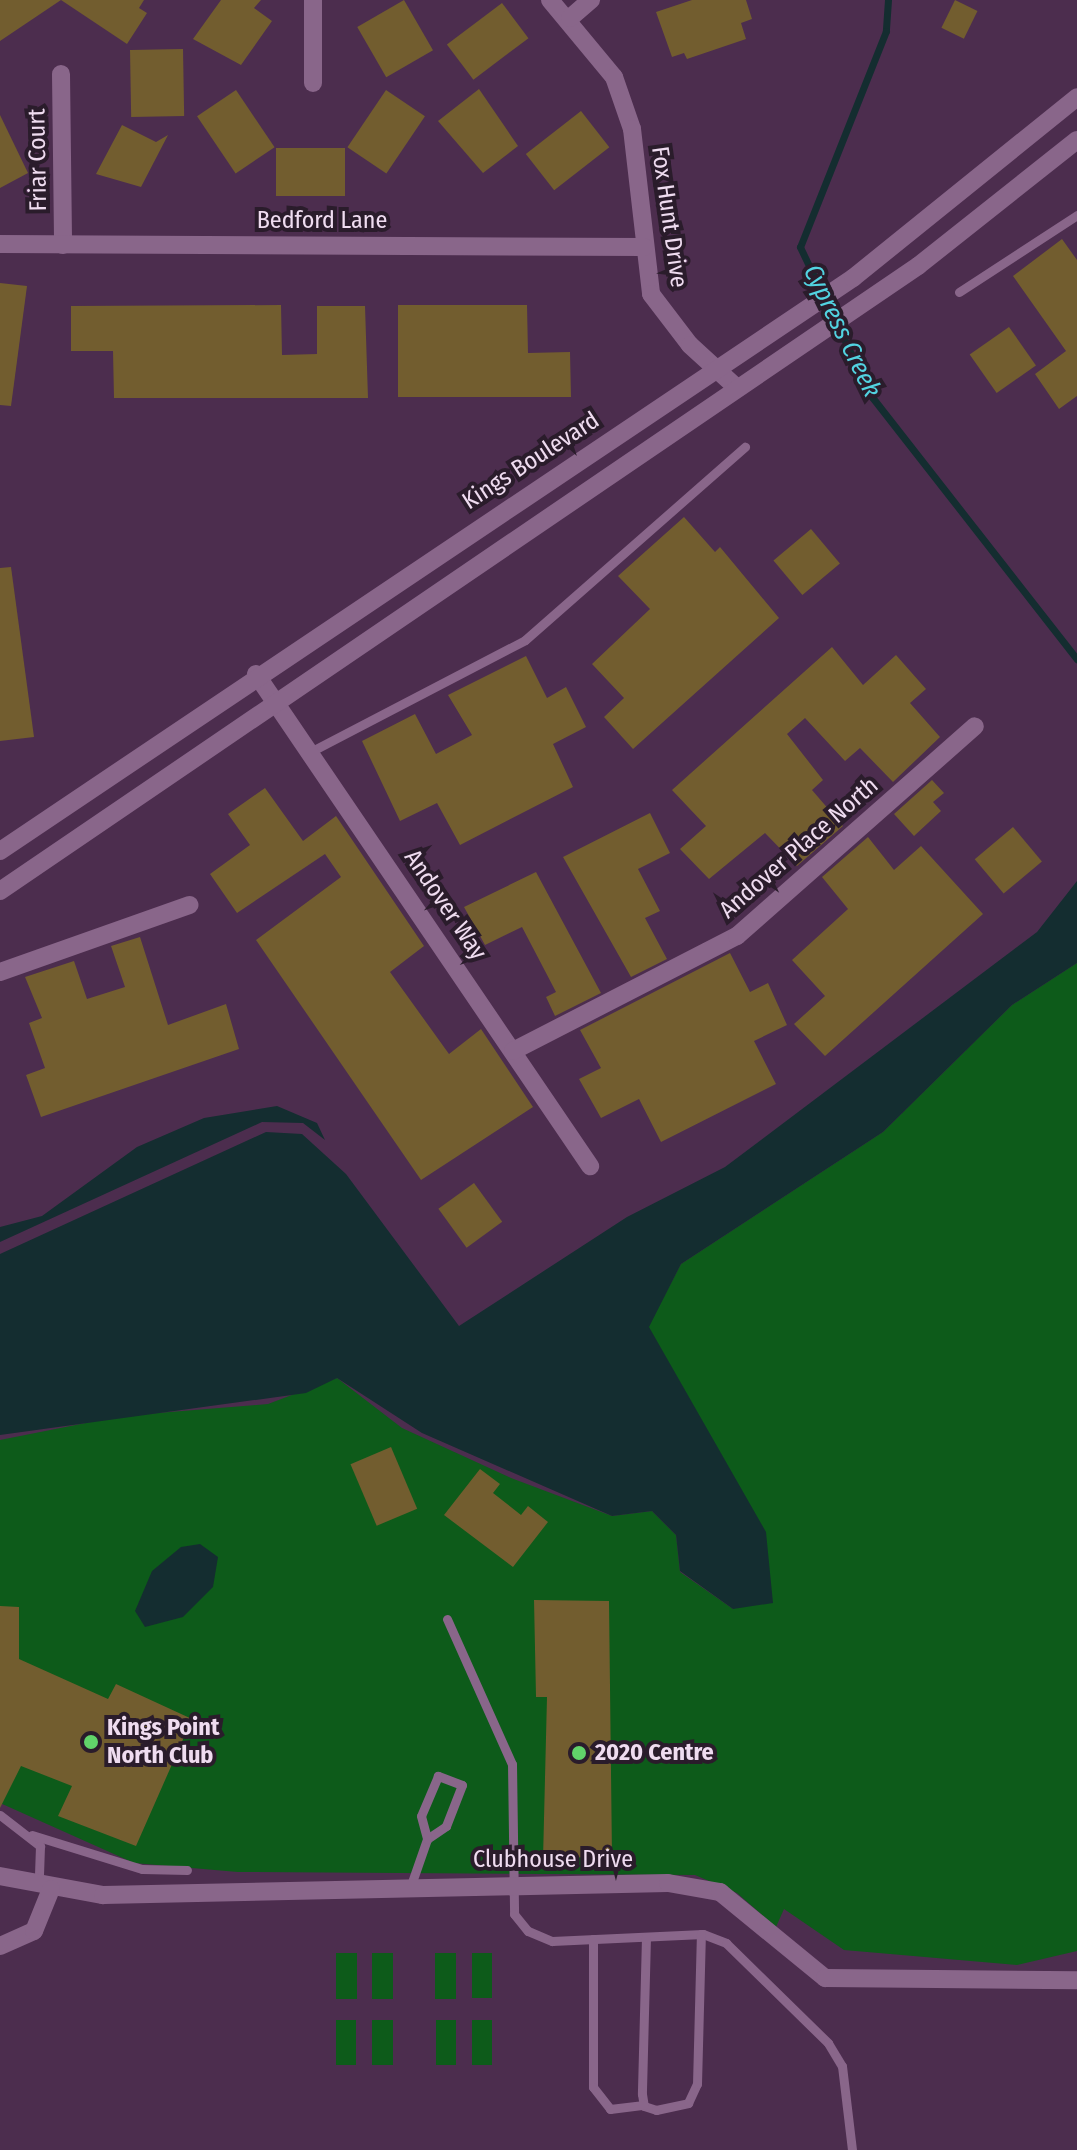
<!DOCTYPE html>
<html>
<head>
<meta charset="utf-8">
<style>
  body { margin:0 }
  #map { position:relative; width:1077px; height:2150px; overflow:hidden; background:#4c2d4e; font-family:"Fira Sans Condensed",sans-serif }
  div>[style] { position:absolute }
  .green>* { inset:0; background:#0d5b1a; transform-origin:0 0 }
  .water>* { inset:0; background:#142d30 }
  .stream>* { height:7px; margin:-3.5px; padding:0 3.5px; transform-origin:3.5px; border-radius:3.5px; background:#142d30 }
  .building>* { inset:0; background:#725d2f; transform-origin:0 0 }
  .service>* { height:9px; margin:-4.5px; padding:0 4.5px; transform-origin:4.5px; border-radius:4.5px; background:#89668a }
  .minor>* { height:18px; margin:-9px; padding:0 9px; transform-origin:9px; border-radius:9px; background:#89668a }
  .dots>* { width:22px; height:22px; translate:-50% -50%; box-sizing:border-box; border:4px solid #2a1c2b; border-radius:50% }
  span { translate:-50% -50%; white-space:nowrap; text-align:center; line-height:1.15; -webkit-text-stroke:8px #2a1c2b; paint-order:stroke }
  .street-label { font-size:24px; color:#efdcf0 }
  .poi-label { font-size:24px; color:#efdcf0; font-weight:700 }
  .left { translate:0 -50%; text-align:left }
  .water-label { font-size:26px; color:#52d3e1; font-style:italic }
</style>
</head>
<body>
<div id="map">
  <div class="green">
    <div style="clip-path:polygon(1077px 963px,1077px 1951px,1017px 1965px,844px 1950px,784px 1909px,776px 1927px,737px 1893px,695px 1875px,238px 1872px,134px 1863px,0 1803px,0 1440px,121px 1416px,268px 1404px,337px 1378px,402px 1428px,511px 1478px,612px 1516px,652px 1511px,676px 1535px,680px 1572px,733px 1609px,765px 1532px,648px 1327px,681px 1264px,883px 1132px,1012px 1005px)"></div>
    <div style="left:336px;top:1953px;width:21px;height:46px"></div>
    <div style="left:393px;top:1953px;width:46px;height:21px;rotate:90deg"></div>
    <div style="left:456px;top:1953px;width:46px;height:21px;rotate:90deg"></div>
    <div style="left:492px;top:1953px;width:45px;height:20px;rotate:90deg"></div>
    <div style="left:336px;top:2020px;width:20px;height:45px"></div>
    <div style="left:372px;top:2020px;width:21px;height:45px"></div>
    <div style="left:436px;top:2020px;width:20px;height:45px"></div>
    <div style="left:472px;top:2020px;width:20px;height:45px"></div>
  </div>
  <div class="water">
    <div style="clip-path:polygon(1077px 881px,1077px 963px,1012px 1005px,883px 1132px,681px 1264px,649px 1327px,766px 1532px,773px 1603px,733px 1609px,680px 1571px,676px 1535px,652px 1511px,612px 1516px,422px 1433px,337px 1378px,306px 1393px,0 1435px,0 1254px,266px 1132px,302px 1134px,346px 1174px,459px 1326px,627px 1217px,725px 1167px,1037px 932px)"></div>
    <div style="clip-path:polygon(277px 1106px,317px 1123px,325px 1140px,303px 1123px,262px 1122px,0 1242px,0 1227px,42px 1216px,137px 1147px,204px 1118px)"></div>
    <div style="clip-path:polygon(200px 1544px,218px 1557px,213px 1587px,183px 1617px,145px 1627px,135px 1611px,152px 1571px,181px 1547px)"></div>
  </div>
  <div class="stream">
    <div style="left:888px;top:0;width:31px;rotate:94deg"></div>
    <div style="left:886px;top:31px;width:232px;rotate:111.7deg"></div>
    <div style="left:800px;top:247px;width:166px;rotate:64.4deg"></div>
    <div style="left:872px;top:397px;width:333px;rotate:52deg"></div>
  </div>
  <div class="building">
    <div style="clip-path:polygon(0 0,144px 0,139px 8px,147px 13px,127px 44px,61px 0,0 41px)"></div>
    <div style="clip-path:polygon(221px 0,261px 0,254px 8px,272px 21px,241px 65px,193px 39px)"></div>
    <div style="left:404px;top:0;width:58px;height:54px;rotate:60deg"></div>
    <div style="clip-path:polygon(692px 0,746px 0,752px 19px,741px 23px,746px 39px,687px 59px,684px 53px,672px 57px,656px 12px)"></div>
    <div style="left:955px;top:0;width:25px;height:31px;rotate:26deg"></div>
    <div style="left:502px;top:3px;width:44px;height:69px;rotate:53deg"></div>
    <div style="left:183px;top:49px;width:67px;height:53px;rotate:89deg"></div>
    <div style="clip-path:polygon(479px 89px,518px 146px,483px 173px,438px 121px)"></div>
    <div style="left:236px;top:90px;width:69px;height:47px;rotate:56deg"></div>
    <div style="left:386px;top:90px;width:47px;height:69px;rotate:34deg"></div>
    <div style="left:581px;top:111px;width:46px;height:70px;rotate:52deg"></div>
    <div style="clip-path:polygon(0 115px,28px 173px,0 188px)"></div>
    <div style="clip-path:polygon(122px 125px,156px 142px,168px 135px,141px 187px,96px 174px)"></div>
    <div style="left:276px;top:148px;width:69px;height:48px"></div>
    <div style="clip-path:polygon(1062px 239px,1077px 260px,1077px 396px,1059px 409px,1035px 374px,1066px 351px,1013px 276px)"></div>
    <div style="clip-path:polygon(0 283px,27px 286px,11px 406px,0 405px)"></div>
    <div style="clip-path:polygon(281px 305px,282px 355px,317px 354px,317px 306px,365px 306px,368px 398px,114px 398px,113px 351px,71px 351px,71px 306px)"></div>
    <div style="clip-path:polygon(398px 305px,527px 305px,528px 353px,570px 352px,571px 397px,398px 397px)"></div>
    <div style="left:1009px;top:327px;width:47px;height:48px;rotate:55deg"></div>
    <div style="clip-path:polygon(684px 517px,715px 552px,720px 547px,779px 618px,633px 749px,604px 717px,624px 698px,592px 664px,650px 609px,618px 576px)"></div>
    <div style="left:811px;top:529px;width:45px;height:49px;rotate:50deg"></div>
    <div style="clip-path:polygon(11px 567px,34px 737px,0 741px,0 568px)"></div>
    <div style="clip-path:polygon(832px 647px,863px 685px,896px 655px,926px 689px,910px 703px,940px 737px,893px 782px,860px 748px,845px 761px,805px 718px,787px 734px,823px 780px,812px 790px,843px 826px,797px 866px,765px 833px,709px 879px,680px 849px,706px 826px,672px 790px)"></div>
    <div style="clip-path:polygon(526px 656px,547px 698px,566px 687px,586px 727px,553px 744px,573px 787px,460px 845px,437px 803px,400px 821px,362px 741px,415px 714px,436px 754px,472px 735px,448px 695px)"></div>
    <div style="clip-path:polygon(932px 780px,944px 793px,933px 802px,941px 811px,914px 836px,894px 814px)"></div>
    <div style="clip-path:polygon(265px 788px,303px 841px,336px 816px,424px 946px,390px 972px,449px 1054px,481px 1029px,533px 1107px,421px 1180px,256px 940px,341px 877px,325px 854px,237px 913px,210px 874px,250px 845px,228px 814px)"></div>
    <div style="clip-path:polygon(650px 813px,670px 853px,638px 869px,660px 911px,645px 918px,667px 959px,631px 977px,563px 857px)"></div>
    <div style="left:1013px;top:827px;width:45px;height:50px;rotate:50deg"></div>
    <div style="clip-path:polygon(868px 837px,894px 870px,921px 846px,983px 914px,825px 1056px,794px 1024px,825px 996px,792px 960px,848px 909px,822px 877px)"></div>
    <div style="clip-path:polygon(536px 872px,601px 993px,555px 1016px,546px 997px,556px 992px,522px 927px,485px 945px,464px 907px)"></div>
    <div style="clip-path:polygon(140px 937px,168px 1025px,226px 1004px,239px 1049px,41px 1117px,26px 1075px,45px 1068px,29px 1023px,42px 1018px,25px 977px,74px 961px,87px 999px,125px 987px,111px 946px)"></div>
    <div style="clip-path:polygon(730px 953px,750px 992px,768px 983px,787px 1025px,754px 1041px,776px 1084px,661px 1142px,639px 1099px,601px 1118px,579px 1079px,601px 1068px,580px 1030px)"></div>
    <div style="left:474px;top:1183px;width:48px;height:44px;rotate:54deg"></div>
    <div style="left:391px;top:1447px;width:67px;height:44px;rotate:67deg"></div>
    <div style="clip-path:polygon(480px 1469px,500px 1484px,493px 1493px,521px 1515px,528px 1506px,548px 1522px,513px 1567px,444px 1515px)"></div>
    <div style="clip-path:polygon(534px 1600px,609px 1601px,612px 1856px,543px 1859px,547px 1697px,536px 1697px)"></div>
    <div style="clip-path:polygon(0 1606px,19px 1607px,19px 1659px,108px 1699px,116px 1684px,192px 1719px,136px 1846px,58px 1816px,72px 1786px,21px 1766px,0 1808px)"></div>
  </div>
  <div class="service">
    <div style="left:959px;top:292px;width:141px;rotate:-33.1deg"></div>
    <div style="left:312px;top:751px;width:240px;rotate:-27.5deg"></div>
    <div style="left:525px;top:640px;width:293px;rotate:-41.3deg"></div>
    <div style="left:447px;top:1619px;width:159px;rotate:65.9deg"></div>
    <div style="left:512px;top:1764px;width:150px;rotate:89.2deg"></div>
    <div style="left:514px;top:1914px;width:22px;rotate:51deg"></div>
    <div style="left:528px;top:1931px;width:26px;rotate:23deg"></div>
    <div style="left:552px;top:1941px;width:151px;rotate:-2.7deg"></div>
    <div style="left:703px;top:1934px;width:25px;rotate:21deg"></div>
    <div style="left:726px;top:1943px;width:143px;rotate:44.4deg"></div>
    <div style="left:828px;top:2043px;width:27px;rotate:59deg"></div>
    <div style="left:842px;top:2066px;width:85px;rotate:83.2deg"></div>
    <div style="left:0;top:1815px;width:51px;rotate:37.8deg"></div>
    <div style="left:40px;top:1846px;width:38px;rotate:92deg"></div>
    <div style="left:32px;top:1835px;width:115px;rotate:17.2deg"></div>
    <div style="left:142px;top:1869px;width:45px;rotate:1.3deg"></div>
    <div style="left:411px;top:1885px;width:49px;rotate:-70.8deg"></div>
    <div style="left:427px;top:1839px;width:23px;rotate:-34deg"></div>
    <div style="left:446px;top:1826px;width:44px;rotate:-68.7deg"></div>
    <div style="left:462px;top:1785px;width:26px;rotate:-159deg"></div>
    <div style="left:438px;top:1776px;width:43px;rotate:113deg"></div>
    <div style="left:421px;top:1816px;width:24px;rotate:75deg"></div>
    <div style="left:646px;top:1937px;width:157px;rotate:91.5deg"></div>
    <div style="left:642px;top:2094px;width:12px;rotate:81deg"></div>
    <div style="left:644px;top:2106px;width:13px;rotate:18deg"></div>
    <div style="left:656px;top:2110px;width:33px;rotate:-12deg"></div>
    <div style="left:688px;top:2103px;width:21px;rotate:-65deg"></div>
    <div style="left:697px;top:2084px;width:150px;rotate:-88.5deg"></div>
    <div style="left:593px;top:1939px;width:148px;rotate:90deg"></div>
    <div style="left:593px;top:2087px;width:28px;rotate:52deg"></div>
    <div style="left:610px;top:2109px;width:34px;rotate:-7deg"></div>
  </div>
  <div class="minor">
    <div style="left:550px;top:0;width:100px;rotate:50.3deg"></div>
    <div style="left:614px;top:77px;width:55px;rotate:70.9deg"></div>
    <div style="left:632px;top:129px;width:166px;rotate:83.4deg"></div>
    <div style="left:651px;top:294px;width:64px;rotate:52.6deg"></div>
    <div style="left:690px;top:345px;width:64px;rotate:42.5deg"></div>
    <div style="left:570px;top:18px;width:28px;rotate:-41deg"></div>
    <div style="left:61px;top:74px;width:171px;rotate:89.3deg"></div>
    <div style="left:313px;top:83px;width:83px;rotate:-90deg"></div>
    <div style="left:0;top:244px;width:644px;rotate:0.27deg"></div>
    <div style="left:256px;top:674px;width:595px;rotate:55.83deg"></div>
    <div style="left:0;top:851px;width:1028px;rotate:-33.89deg"></div>
    <div style="left:853px;top:278px;width:288px;rotate:-38.9deg"></div>
    <div style="left:0;top:891px;width:1111px;rotate:-34.25deg"></div>
    <div style="left:918px;top:266px;width:203px;rotate:-38.4deg"></div>
    <div style="left:0;top:972px;width:201px;rotate:-19.5deg"></div>
    <div style="left:513px;top:1051px;width:252px;rotate:-27.2deg"></div>
    <div style="left:737px;top:936px;width:317px;rotate:-41.4deg"></div>
    <div style="left:0;top:1876px;width:105px;rotate:10.5deg"></div>
    <div style="left:103px;top:1895px;width:565px;rotate:-1.22deg"></div>
    <div style="left:668px;top:1883px;width:53px;rotate:9.8deg"></div>
    <div style="left:720px;top:1892px;width:136px;rotate:39.3deg"></div>
    <div style="left:825px;top:1978px;width:252px;rotate:0.5deg"></div>
    <div style="left:0;top:1946px;width:37px;rotate:-24deg"></div>
    <div style="left:34px;top:1931px;width:45px;rotate:-68deg"></div>
  </div>
  <div class="dots">
    <div style="left:91px;top:1742px;background:#61d46a"></div>
    <div style="left:579px;top:1753px;background:#61d46a"></div>
  </div>
  <div class="street-label">
    <span style="left:38px;top:160px;rotate:-91deg">Friar Court</span>
    <span style="left:669px;top:217px;rotate:82deg">Fox Hunt Drive</span>
    <span style="left:322px;top:221px">Bedford Lane</span>
    <span style="left:531px;top:461px;rotate:-33deg">Kings Boulevard</span>
    <span style="left:799px;top:848px;rotate:-41deg">Andover Place North</span>
    <span style="left:445px;top:905px;rotate:56deg">Andover Way</span>
    <span style="left:553px;top:1860px">Clubhouse Drive</span>
  </div>
  <div class="poi-label">
    <span class="left" style="left:107px;top:1742px">Kings Point<br>North Club</span>
    <span class="left" style="left:595px;top:1753px">2020 Centre</span>
  </div>
  <div class="water-label">
    <span style="left:842px;top:331px;rotate:64deg">Cypress Creek</span>
  </div>
</div>
</body>
</html>
